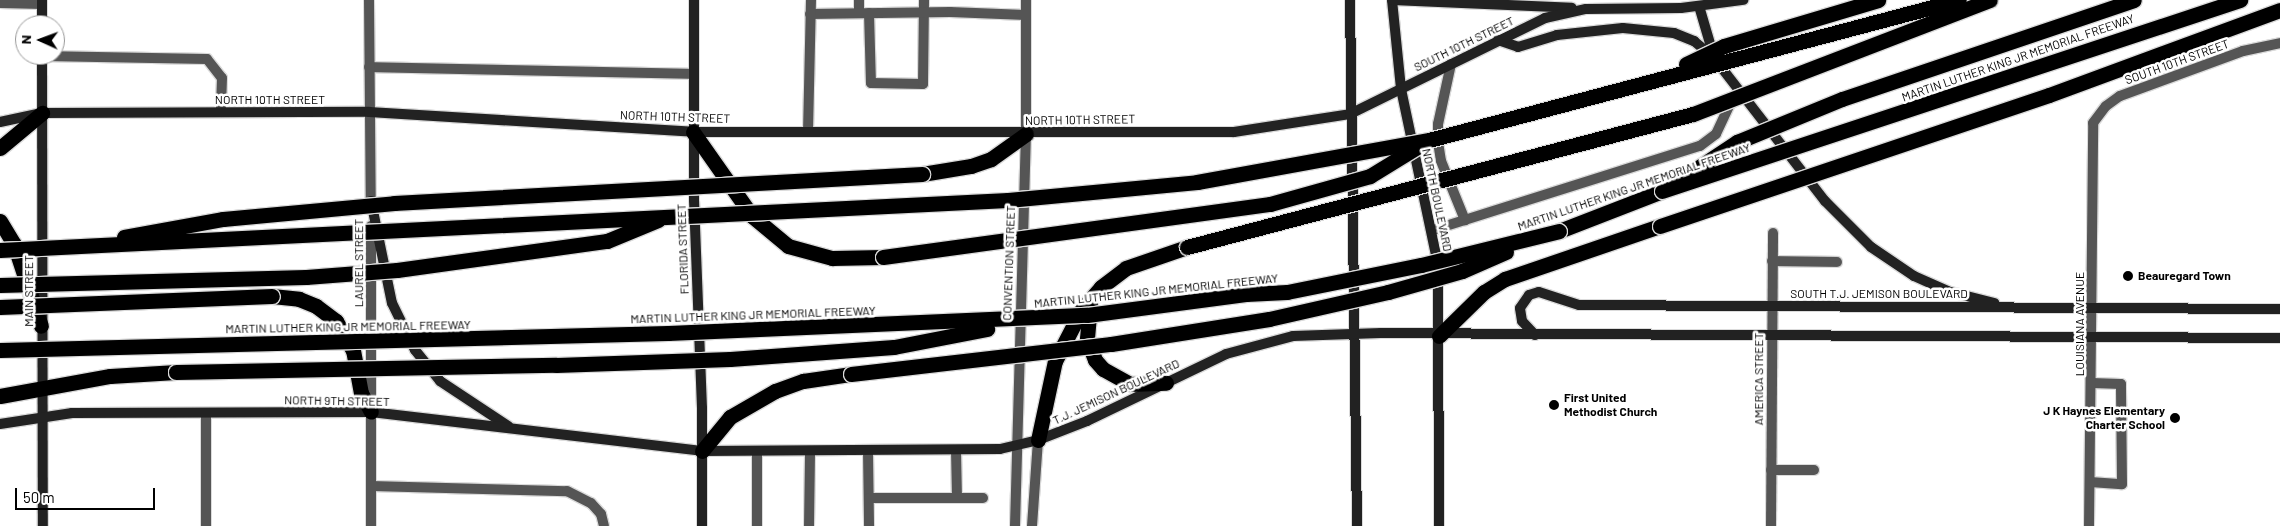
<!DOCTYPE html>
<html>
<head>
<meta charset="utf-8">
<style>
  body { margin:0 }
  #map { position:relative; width:2280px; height:526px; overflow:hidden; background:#fff; font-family:Barlow,sans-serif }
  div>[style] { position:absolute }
  .roads { filter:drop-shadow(1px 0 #dbdbdb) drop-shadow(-1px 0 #dbdbdb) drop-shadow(0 1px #dbdbdb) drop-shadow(0 -1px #dbdbdb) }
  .lane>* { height:10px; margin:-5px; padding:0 5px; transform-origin:5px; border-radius:5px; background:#555 }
  .street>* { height:10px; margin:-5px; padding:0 5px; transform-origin:5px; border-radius:5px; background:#555 }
  .secondary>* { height:10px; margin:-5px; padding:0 5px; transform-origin:5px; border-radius:5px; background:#222 }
  .highway>* { height:15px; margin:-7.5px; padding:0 7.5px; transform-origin:7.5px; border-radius:7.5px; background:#000 }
  .bridges { filter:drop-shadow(1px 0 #dbdbdb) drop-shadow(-1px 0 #dbdbdb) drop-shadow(0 1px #dbdbdb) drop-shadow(0 -1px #dbdbdb) }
  .highway-bridge>* { height:15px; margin:-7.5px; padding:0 7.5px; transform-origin:7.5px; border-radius:7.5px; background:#000 }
  .dots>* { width:14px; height:14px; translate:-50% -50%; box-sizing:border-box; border:2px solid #fff; border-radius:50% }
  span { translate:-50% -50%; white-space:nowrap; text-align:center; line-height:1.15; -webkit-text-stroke:5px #fff; paint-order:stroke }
  .street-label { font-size:12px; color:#000 }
  .poi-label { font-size:12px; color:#000; font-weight:700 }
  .left { translate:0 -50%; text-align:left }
  .right { translate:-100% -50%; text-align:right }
  .north { position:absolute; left:15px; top:15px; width:50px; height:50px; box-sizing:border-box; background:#fff; border:1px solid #999; border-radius:50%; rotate:272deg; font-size:14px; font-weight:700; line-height:20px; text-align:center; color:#000 }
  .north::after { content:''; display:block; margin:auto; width:18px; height:22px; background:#000; clip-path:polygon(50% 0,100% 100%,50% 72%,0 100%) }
  .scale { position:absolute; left:15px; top:488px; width:140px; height:22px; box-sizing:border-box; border:2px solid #000; border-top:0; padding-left:6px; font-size:15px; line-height:18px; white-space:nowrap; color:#000; -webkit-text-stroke:4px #fff; paint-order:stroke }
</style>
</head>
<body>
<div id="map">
  <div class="roads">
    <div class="lane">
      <div style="left:859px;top:13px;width:13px;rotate:-90deg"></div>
      <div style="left:869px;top:13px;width:70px;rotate:88.4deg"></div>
      <div style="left:871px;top:83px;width:52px;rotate:1.1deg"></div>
      <div style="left:923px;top:84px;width:84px;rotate:-89.3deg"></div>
      <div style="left:810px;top:14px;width:140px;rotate:-0.8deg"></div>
      <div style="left:950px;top:12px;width:76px;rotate:2.3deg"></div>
      <div style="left:42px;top:56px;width:165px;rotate:1deg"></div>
      <div style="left:207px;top:59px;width:24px;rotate:52deg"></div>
      <div style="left:222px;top:78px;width:34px;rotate:92deg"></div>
      <div style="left:1451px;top:64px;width:61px;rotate:102.2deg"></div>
      <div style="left:1438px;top:124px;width:18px;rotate:90deg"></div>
      <div style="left:1438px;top:142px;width:19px;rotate:81deg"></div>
      <div style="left:1441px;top:161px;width:64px;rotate:67.9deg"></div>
      <div style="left:369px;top:67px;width:325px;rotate:1.2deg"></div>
      <div style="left:808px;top:132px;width:132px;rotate:-88.7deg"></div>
      <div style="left:1433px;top:230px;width:280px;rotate:-17.5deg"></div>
      <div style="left:1700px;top:146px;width:20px;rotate:-37deg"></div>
      <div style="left:1716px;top:134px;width:33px;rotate:-65deg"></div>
      <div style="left:1730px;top:104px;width:7px;rotate:-34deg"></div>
      <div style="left:1772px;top:261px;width:65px;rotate:0.9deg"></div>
      <div style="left:956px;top:450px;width:48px;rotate:88.8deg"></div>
      <div style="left:868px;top:451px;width:75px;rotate:89.2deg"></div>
      <div style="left:1771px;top:470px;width:43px"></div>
      <div style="left:2090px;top:482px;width:32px;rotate:4deg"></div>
      <div style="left:2122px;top:484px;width:100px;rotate:-90.6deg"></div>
      <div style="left:2121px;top:384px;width:29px;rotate:-178deg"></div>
      <div style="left:371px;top:486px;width:196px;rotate:1.5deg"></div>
      <div style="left:567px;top:491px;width:27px;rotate:27deg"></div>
      <div style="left:591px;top:503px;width:15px;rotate:48deg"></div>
      <div style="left:601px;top:514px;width:12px;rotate:76deg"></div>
      <div style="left:869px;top:498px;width:114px"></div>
      <div style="left:206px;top:526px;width:113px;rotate:-90deg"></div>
      <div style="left:757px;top:526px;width:75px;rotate:-90deg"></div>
      <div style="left:809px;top:526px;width:75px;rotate:-89.2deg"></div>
    </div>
    <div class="street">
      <div style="left:369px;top:0;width:209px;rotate:89.5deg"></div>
      <div style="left:0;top:3px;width:42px;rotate:1.4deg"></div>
      <div style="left:371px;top:526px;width:300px;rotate:-90deg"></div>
      <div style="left:1015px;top:526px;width:392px;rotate:-88.4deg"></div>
      <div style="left:1026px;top:134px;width:134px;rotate:-90deg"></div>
      <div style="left:1032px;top:526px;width:86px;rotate:-86deg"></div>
      <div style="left:1771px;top:526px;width:293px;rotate:-89.6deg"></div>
      <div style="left:2089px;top:526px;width:403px;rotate:-89.4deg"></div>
      <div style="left:2093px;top:123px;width:21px;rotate:-53deg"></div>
      <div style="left:2106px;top:106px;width:17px;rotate:-36deg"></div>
      <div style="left:2120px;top:96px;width:131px;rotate:-20.1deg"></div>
      <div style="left:2243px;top:51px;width:38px;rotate:-12deg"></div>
    </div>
    <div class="secondary">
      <div style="left:694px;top:0;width:200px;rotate:90deg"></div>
      <div style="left:694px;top:200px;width:208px;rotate:87.8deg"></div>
      <div style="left:702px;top:408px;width:118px;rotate:90deg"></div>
      <div style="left:1350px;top:0;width:526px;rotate:89.24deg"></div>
      <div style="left:1392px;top:0;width:89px;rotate:84.2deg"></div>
      <div style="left:1401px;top:89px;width:180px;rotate:78.1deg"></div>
      <div style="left:1438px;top:265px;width:261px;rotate:89.8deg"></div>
      <div style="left:1392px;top:0;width:180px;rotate:2.5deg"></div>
      <div style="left:1699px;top:6px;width:53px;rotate:73.6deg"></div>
      <div style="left:42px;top:25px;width:25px;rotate:-90deg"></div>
      <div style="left:1498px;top:40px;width:21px;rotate:19deg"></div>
      <div style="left:1518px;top:47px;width:41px;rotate:-17.1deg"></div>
      <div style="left:1557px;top:35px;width:66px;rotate:-6.1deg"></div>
      <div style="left:1623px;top:28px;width:51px;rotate:5.6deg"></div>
      <div style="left:1674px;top:33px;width:22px;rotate:22deg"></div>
      <div style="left:1694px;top:41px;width:26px;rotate:40deg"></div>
      <div style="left:1714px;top:58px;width:181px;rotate:52.2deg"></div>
      <div style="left:1825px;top:201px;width:65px;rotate:45deg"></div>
      <div style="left:1871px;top:247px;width:52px;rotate:34deg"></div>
      <div style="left:1914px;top:276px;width:36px;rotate:24deg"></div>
      <div style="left:1947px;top:291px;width:49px;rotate:14.3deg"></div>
      <div style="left:42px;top:55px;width:471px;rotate:89.9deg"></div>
      <div style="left:0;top:122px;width:43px;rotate:-12.1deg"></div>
      <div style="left:42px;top:113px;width:327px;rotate:-0.2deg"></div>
      <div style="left:369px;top:112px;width:325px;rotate:3.5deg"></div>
      <div style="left:693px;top:132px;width:541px"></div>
      <div style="left:1234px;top:132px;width:117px;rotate:-8.8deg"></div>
      <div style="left:1350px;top:114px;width:217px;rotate:-26.2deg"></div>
      <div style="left:1545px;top:18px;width:42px;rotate:-12.4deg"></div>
      <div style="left:1586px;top:9px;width:95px;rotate:-0.6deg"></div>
      <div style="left:1681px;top:8px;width:63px;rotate:-7.4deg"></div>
      <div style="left:371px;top:201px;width:104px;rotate:78.4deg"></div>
      <div style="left:392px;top:303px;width:52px;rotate:63.9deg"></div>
      <div style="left:415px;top:350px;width:40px;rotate:51deg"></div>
      <div style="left:440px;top:381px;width:82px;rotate:33.5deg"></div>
      <div style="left:1535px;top:335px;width:19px;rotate:-133deg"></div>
      <div style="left:1522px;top:321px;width:13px;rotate:-99deg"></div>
      <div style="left:1520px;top:308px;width:16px;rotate:-55deg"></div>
      <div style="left:1529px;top:295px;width:10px;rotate:-17deg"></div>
      <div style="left:1539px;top:292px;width:42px;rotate:18deg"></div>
      <div style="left:1579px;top:305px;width:701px;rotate:0.33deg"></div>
      <div style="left:0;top:424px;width:73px;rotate:-8.7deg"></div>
      <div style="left:72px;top:413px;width:299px;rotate:-0.2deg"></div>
      <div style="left:371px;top:412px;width:333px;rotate:6.7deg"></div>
      <div style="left:702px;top:451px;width:298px;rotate:-0.4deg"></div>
      <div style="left:1000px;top:449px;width:39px;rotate:-13deg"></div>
      <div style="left:1038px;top:440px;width:53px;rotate:-21.2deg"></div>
      <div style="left:1087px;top:421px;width:154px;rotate:-25.7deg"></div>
      <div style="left:1226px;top:354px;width:69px;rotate:-15deg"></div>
      <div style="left:1293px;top:336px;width:88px;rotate:-2deg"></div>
      <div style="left:1381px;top:333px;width:899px;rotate:0.32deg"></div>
    </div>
    <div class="highway">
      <div style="left:693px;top:132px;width:103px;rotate:54.9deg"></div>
      <div style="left:752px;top:216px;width:47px;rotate:39.8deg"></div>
      <div style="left:788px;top:246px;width:46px;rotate:15.3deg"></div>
      <div style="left:832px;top:258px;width:51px;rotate:-1.1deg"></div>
      <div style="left:0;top:148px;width:55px;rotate:-39.8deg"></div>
      <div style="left:922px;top:174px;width:50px;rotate:-9.3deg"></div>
      <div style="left:971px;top:166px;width:21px;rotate:-19deg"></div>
      <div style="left:991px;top:159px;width:43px;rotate:-35.5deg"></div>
      <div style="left:0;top:221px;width:27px;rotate:59deg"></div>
      <div style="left:14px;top:244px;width:86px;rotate:71.8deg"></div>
      <div style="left:1559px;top:231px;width:110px;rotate:-21.2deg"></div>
      <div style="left:272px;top:296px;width:27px;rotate:6deg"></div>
      <div style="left:299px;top:299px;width:18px;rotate:22deg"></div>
      <div style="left:316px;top:306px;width:25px;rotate:37deg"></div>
      <div style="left:336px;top:321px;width:34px;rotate:60deg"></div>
      <div style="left:353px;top:350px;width:44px;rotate:79.5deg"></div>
      <div style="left:361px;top:393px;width:21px;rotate:62deg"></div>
      <div style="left:1090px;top:304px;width:35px;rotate:95deg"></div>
      <div style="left:1087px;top:339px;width:22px;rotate:69deg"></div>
      <div style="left:1095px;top:360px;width:12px;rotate:48deg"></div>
      <div style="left:1103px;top:369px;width:31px;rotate:29deg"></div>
      <div style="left:1130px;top:384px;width:36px;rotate:-2deg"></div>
      <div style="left:1439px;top:336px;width:63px;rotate:-44.4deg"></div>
      <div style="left:1484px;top:292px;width:25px;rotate:-32deg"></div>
      <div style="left:1505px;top:279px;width:164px;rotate:-18.9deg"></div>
      <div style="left:0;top:396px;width:112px;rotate:-10.3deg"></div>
      <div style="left:110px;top:376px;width:66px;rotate:-3.5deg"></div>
      <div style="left:1038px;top:440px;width:81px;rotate:-77.9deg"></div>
      <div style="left:1055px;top:361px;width:59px;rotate:-62.6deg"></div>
      <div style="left:1082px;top:309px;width:29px;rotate:-49deg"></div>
      <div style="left:1101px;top:287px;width:31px;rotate:-37deg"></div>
      <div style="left:1126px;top:268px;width:65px;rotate:-19deg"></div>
      <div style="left:702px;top:451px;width:44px;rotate:-50.5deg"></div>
      <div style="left:730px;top:417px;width:52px;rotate:-30deg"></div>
      <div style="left:775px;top:391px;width:30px;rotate:-20deg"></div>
      <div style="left:803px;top:381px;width:49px;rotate:-8.3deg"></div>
    </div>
  </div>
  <div class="bridges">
    <div class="highway-bridge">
      <div style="left:1686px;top:64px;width:42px;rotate:-25.3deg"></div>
      <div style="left:1724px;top:46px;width:161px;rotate:-16.6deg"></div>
      <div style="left:1678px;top:181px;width:71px;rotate:-33.5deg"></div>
      <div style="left:1737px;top:142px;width:113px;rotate:-22.3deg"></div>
      <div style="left:1842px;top:99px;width:308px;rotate:-18.7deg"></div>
      <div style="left:1662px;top:191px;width:609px;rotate:-18.29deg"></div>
      <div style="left:1660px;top:226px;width:410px;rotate:-18.6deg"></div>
      <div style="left:2049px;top:95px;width:246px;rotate:-20.2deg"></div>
      <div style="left:124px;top:237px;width:101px;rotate:-10.3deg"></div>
      <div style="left:223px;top:219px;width:172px;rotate:-5.3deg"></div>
      <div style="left:394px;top:203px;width:529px;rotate:-3.14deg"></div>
      <div style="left:1187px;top:247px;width:523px;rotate:-14.73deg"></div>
      <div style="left:1693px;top:114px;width:318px;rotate:-21deg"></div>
      <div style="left:0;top:250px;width:1009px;rotate:-2.84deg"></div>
      <div style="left:1008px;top:200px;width:190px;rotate:-5.4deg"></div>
      <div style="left:1197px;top:182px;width:236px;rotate:-10.3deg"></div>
      <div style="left:1429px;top:140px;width:548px;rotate:-14.8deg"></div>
      <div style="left:883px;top:257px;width:391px;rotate:-7.8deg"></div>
      <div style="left:1270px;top:204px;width:104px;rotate:-15.6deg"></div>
      <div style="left:1370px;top:176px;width:61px;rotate:-31.6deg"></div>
      <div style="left:0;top:285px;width:306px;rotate:-1.5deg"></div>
      <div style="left:306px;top:277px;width:91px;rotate:-4.4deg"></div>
      <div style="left:397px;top:270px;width:212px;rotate:-7.9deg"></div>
      <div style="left:607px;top:241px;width:55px;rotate:-22.4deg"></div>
      <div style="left:0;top:307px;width:272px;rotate:-2.3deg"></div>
      <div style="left:0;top:350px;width:668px;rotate:-1.46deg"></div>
      <div style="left:668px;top:333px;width:419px;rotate:-2.5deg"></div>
      <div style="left:1087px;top:315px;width:160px;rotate:-7.5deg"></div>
      <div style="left:1246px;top:294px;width:41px;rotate:-2.8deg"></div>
      <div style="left:1287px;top:292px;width:137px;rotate:-11.4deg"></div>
      <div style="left:1421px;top:265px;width:142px;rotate:-13.8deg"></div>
      <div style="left:176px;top:372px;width:380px;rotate:-1.1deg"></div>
      <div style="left:556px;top:365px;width:174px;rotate:-2deg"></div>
      <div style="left:730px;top:359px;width:164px;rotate:-4.2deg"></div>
      <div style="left:894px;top:347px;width:95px;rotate:-11deg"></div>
      <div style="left:851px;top:374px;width:262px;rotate:-6.6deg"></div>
      <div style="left:1111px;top:344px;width:160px;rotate:-9deg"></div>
      <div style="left:1269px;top:319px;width:122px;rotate:-12.8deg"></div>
      <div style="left:1388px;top:292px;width:77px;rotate:-15.8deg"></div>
      <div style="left:1462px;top:271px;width:48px;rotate:-23.4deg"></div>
    </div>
  </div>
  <div class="dots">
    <div style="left:2128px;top:276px;background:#000"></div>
    <div style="left:1554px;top:405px;background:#000"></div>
    <div style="left:2175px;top:418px;background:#000"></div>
  </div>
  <div class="street-label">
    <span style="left:1464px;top:44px;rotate:-26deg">SOUTH 10TH STREET</span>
    <span style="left:2018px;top:58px;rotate:-19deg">MARTIN LUTHER KING JR MEMORIAL FREEWAY</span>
    <span style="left:2177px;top:62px;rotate:-20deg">SOUTH 10TH STREET</span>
    <span style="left:270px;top:100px">NORTH 10TH STREET</span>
    <span style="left:675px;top:117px;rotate:2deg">NORTH 10TH STREET</span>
    <span style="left:1080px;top:120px;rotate:-1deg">NORTH 10TH STREET</span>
    <span style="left:1634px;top:187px;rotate:-19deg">MARTIN LUTHER KING JR MEMORIAL FREEWAY</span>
    <span style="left:1437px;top:200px;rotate:78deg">NORTH BOULEVARD</span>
    <span style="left:683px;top:249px;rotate:-92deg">FLORIDA STREET</span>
    <span style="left:359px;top:263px;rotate:-90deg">LAUREL STREET</span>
    <span style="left:1009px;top:263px;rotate:-88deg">CONVENTION STREET</span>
    <span style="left:29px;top:291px;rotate:-90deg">MAIN STREET</span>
    <span style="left:1156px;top:291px;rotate:-6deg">MARTIN LUTHER KING JR MEMORIAL FREEWAY</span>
    <span style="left:1879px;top:294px">SOUTH T.J. JEMISON BOULEVARD</span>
    <span style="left:753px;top:315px;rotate:-2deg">MARTIN LUTHER KING JR MEMORIAL FREEWAY</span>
    <span style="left:2080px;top:324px;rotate:-90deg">LOUISIANA AVENUE</span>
    <span style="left:348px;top:327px;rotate:-1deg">MARTIN LUTHER KING JR MEMORIAL FREEWAY</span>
    <span style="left:1759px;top:379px;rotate:-90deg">AMERICA STREET</span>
    <span style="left:1116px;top:392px;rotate:-25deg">T.J. JEMISON BOULEVARD</span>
    <span style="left:337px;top:401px;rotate:1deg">NORTH 9TH STREET</span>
  </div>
  <div class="poi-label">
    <span class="left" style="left:2138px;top:276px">Beauregard Town</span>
    <span class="left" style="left:1564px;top:405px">First United<br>Methodist Church</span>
    <span class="right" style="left:2165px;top:418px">J K Haynes Elementary<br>Charter School</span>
  </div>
  <div class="north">N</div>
  <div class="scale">50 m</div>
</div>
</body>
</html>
